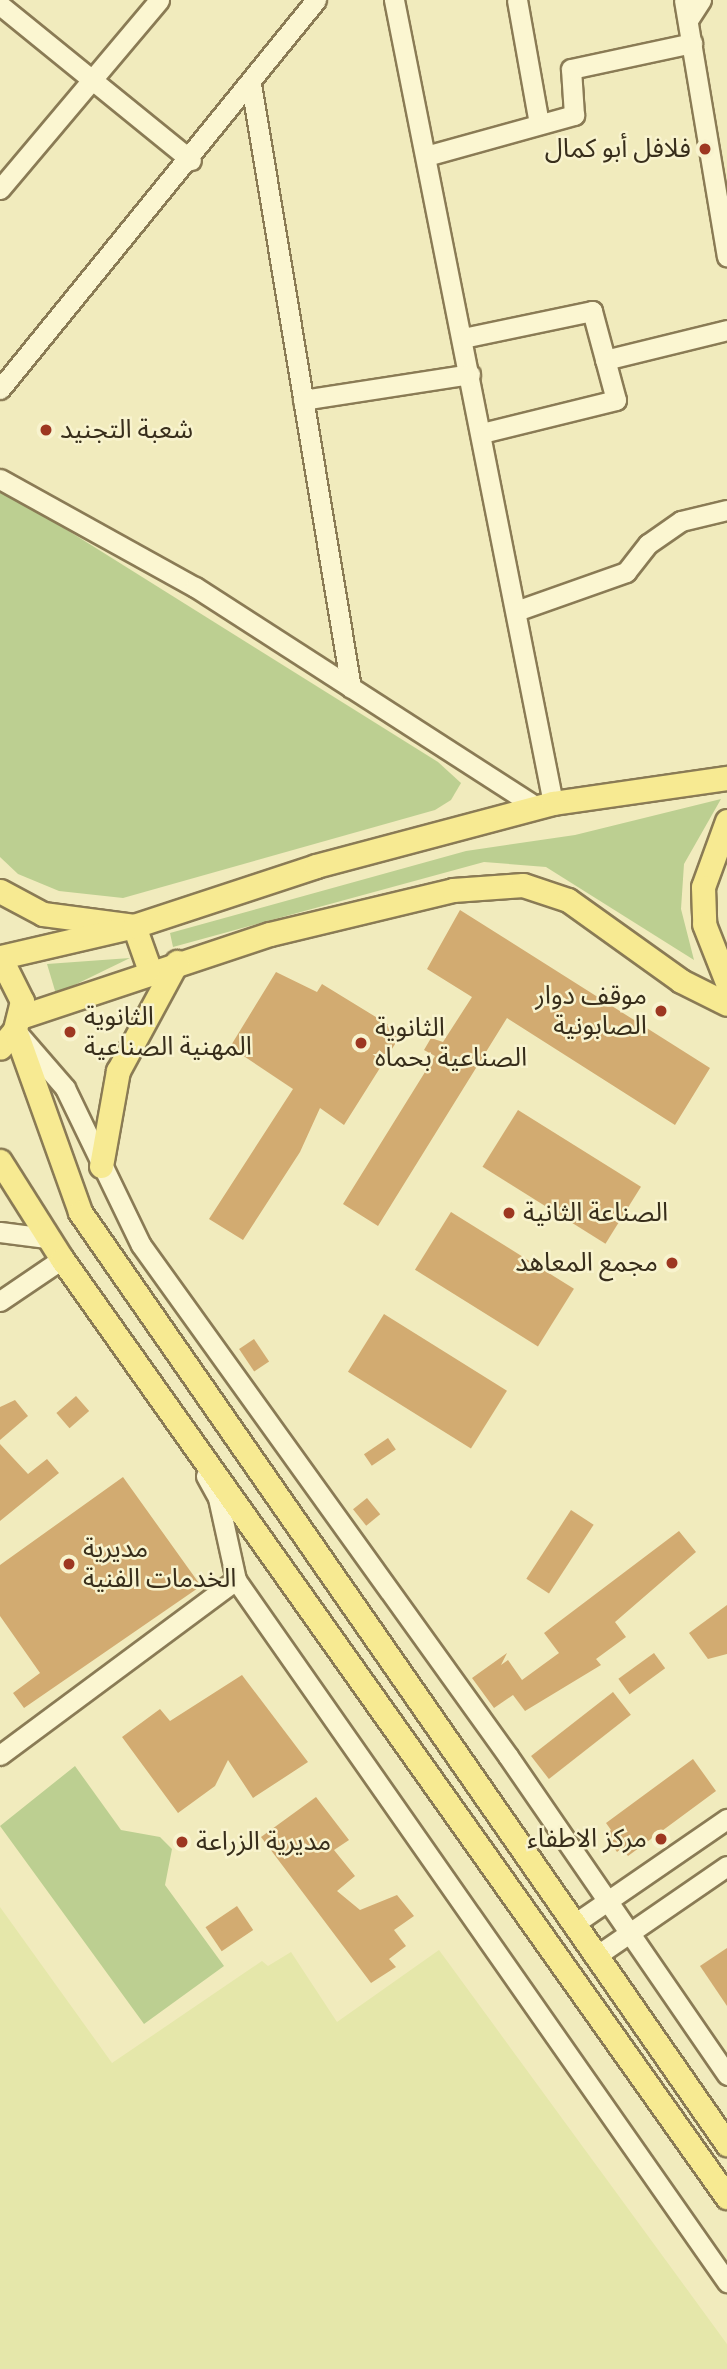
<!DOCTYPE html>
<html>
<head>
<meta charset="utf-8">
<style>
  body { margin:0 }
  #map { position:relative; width:727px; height:2369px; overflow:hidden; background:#f1ebbd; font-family:"Zilla Slab","Noto Sans Arabic",serif }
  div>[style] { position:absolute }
  .farmland>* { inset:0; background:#e5e7aa }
  .green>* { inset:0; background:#bccf91 }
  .building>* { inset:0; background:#d2ab71; transform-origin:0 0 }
  .roads { filter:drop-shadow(2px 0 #8a7b55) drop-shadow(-2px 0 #8a7b55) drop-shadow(0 2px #8a7b55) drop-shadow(0 -2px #8a7b55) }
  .minor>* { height:19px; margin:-9.5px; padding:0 9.5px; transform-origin:9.5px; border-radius:9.5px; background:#fbf6d1 }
  .major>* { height:23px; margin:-11.5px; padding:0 11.5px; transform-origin:11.5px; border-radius:11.5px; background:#f7ea92 }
  .dots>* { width:19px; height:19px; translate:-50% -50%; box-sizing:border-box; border:4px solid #f8f3ce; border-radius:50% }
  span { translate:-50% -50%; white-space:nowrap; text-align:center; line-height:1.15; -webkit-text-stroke:5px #f8f3ce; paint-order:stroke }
  .poi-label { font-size:26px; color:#382e1b }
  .right { translate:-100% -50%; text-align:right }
  .left { translate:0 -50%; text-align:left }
</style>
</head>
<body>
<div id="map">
  <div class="farmland">
    <div style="clip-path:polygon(0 1907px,112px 2063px,262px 1961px,268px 1966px,291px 1952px,337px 2022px,439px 1950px,727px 2344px,727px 2369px,0 2369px)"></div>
  </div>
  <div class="green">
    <div style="clip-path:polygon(0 488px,438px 762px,461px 783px,451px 800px,435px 810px,123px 898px,59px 891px,18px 874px,0 857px)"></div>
    <div style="clip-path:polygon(721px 799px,684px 864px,681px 909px,694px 960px,546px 867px,484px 862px,173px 947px,170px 933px,466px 851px,575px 835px)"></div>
    <div style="clip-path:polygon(130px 958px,56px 994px,47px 964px)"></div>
    <div style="clip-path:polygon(75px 1766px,121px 1830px,160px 1837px,172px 1849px,165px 1885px,224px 1966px,144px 2024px,0 1826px)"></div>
  </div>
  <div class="building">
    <div style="clip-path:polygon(460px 910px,710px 1068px,675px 1125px,507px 1018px,378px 1226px,343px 1204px,435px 1056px,424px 1050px,431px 1038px,443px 1042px,472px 997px,427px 969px)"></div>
    <div style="clip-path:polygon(276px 972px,317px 992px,322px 984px,402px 1033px,344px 1125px,320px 1108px,300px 1152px,243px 1240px,209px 1219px,293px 1089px,230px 1047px)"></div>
    <div style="left:518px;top:1110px;width:145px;height:67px;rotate:32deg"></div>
    <div style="left:451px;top:1212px;width:145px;height:68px;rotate:32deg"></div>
    <div style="left:384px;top:1314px;width:145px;height:68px;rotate:32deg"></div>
    <div style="left:254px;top:1339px;width:27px;height:18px;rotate:56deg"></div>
    <div style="left:76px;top:1396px;width:20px;height:26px;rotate:49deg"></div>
    <div style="clip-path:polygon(15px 1400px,28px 1416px,0 1440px,0 1407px)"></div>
    <div style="left:388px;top:1438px;width:14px;height:29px;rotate:56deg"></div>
    <div style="clip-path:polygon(0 1444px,28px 1474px,47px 1459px,59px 1473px,0 1521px)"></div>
    <div style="clip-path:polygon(123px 1477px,201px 1586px,24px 1708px,13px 1693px,40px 1673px,0 1616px,0 1565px)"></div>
    <div style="left:367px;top:1498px;width:21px;height:18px;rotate:51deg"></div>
    <div style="left:571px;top:1510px;width:27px;height:82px;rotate:33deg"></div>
    <div style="clip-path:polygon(679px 1531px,696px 1552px,615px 1622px,626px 1637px,596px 1659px,601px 1665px,525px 1711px,513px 1695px,494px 1708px,472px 1678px,507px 1653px,501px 1665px,508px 1660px,522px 1680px,559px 1653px,544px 1633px)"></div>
    <div style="clip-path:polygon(727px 1605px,727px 1654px,708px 1659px,689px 1633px)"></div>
    <div style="left:654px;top:1653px;width:19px;height:44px;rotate:54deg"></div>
    <div style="clip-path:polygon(242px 1675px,308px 1762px,253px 1798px,228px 1760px,215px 1786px,178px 1813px,122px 1737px,160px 1709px,170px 1721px)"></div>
    <div style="left:613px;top:1692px;width:29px;height:104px;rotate:52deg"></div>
    <div style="clip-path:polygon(693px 1759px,716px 1791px,628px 1856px,622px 1848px,617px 1852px,605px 1835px,611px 1830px,606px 1823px)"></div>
    <div style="clip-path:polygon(316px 1797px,349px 1840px,334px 1850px,355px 1876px,337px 1891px,360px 1910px,397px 1895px,414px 1916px,394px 1930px,406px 1946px,389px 1959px,396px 1967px,371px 1983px,261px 1837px)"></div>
    <div style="left:237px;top:1906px;width:29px;height:38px;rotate:56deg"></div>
    <div style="clip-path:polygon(727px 1948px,727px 2006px,700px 1966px)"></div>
  </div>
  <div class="roads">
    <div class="minor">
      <div style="left:394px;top:0;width:819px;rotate:78.8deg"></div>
      <div style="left:517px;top:0;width:126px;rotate:79.9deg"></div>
      <div style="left:684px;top:0;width:260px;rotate:80.5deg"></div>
      <div style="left:0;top:5px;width:246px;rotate:39.1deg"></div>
      <div style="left:688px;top:20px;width:24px;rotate:-57deg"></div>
      <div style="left:251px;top:84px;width:612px;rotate:80.6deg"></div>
      <div style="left:426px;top:156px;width:154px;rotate:-15.5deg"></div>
      <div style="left:574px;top:115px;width:46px;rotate:-93.7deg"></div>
      <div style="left:571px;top:69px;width:124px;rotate:-12.1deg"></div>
      <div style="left:0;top:189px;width:247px;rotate:-49.9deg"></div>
      <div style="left:463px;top:338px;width:132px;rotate:-11.8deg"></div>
      <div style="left:592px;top:311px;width:92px;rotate:74.9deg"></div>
      <div style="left:616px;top:400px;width:138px;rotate:166.2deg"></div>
      <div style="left:605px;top:360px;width:126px;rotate:-13.8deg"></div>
      <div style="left:0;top:389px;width:501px;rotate:-50.91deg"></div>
      <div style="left:303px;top:400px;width:169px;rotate:-8.8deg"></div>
      <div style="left:0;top:479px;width:223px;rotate:29deg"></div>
      <div style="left:195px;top:587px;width:406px;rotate:32.8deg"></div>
      <div style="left:516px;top:611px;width:117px;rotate:-19.5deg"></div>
      <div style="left:626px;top:572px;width:36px;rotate:-52deg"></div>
      <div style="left:648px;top:544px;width:40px;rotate:-34.9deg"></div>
      <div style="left:681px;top:521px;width:47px;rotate:-13.4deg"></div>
      <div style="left:20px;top:1036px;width:69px;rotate:49.1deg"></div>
      <div style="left:65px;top:1088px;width:174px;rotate:64.2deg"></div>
      <div style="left:141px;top:1245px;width:629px;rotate:54.31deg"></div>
      <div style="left:508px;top:1756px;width:387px;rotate:55.5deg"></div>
      <div style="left:0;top:1232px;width:47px;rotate:7.3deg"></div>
      <div style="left:0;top:1301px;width:75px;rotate:-34.1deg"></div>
      <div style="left:206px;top:1476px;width:25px;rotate:61deg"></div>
      <div style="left:218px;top:1498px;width:84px;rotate:77.6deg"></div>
      <div style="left:236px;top:1580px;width:857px;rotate:55.03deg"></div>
      <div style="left:0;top:1755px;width:294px;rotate:-36.6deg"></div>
      <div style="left:574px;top:1924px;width:186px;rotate:-34.5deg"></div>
      <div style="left:596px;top:1956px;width:159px;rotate:-34.5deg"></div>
    </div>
    <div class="major">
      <div style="left:727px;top:821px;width:70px;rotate:110deg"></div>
      <div style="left:703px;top:887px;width:37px;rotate:88deg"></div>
      <div style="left:704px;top:924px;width:62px;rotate:68.4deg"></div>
      <div style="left:0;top:891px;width:49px;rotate:28.1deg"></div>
      <div style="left:43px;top:914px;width:92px;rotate:7.5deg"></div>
      <div style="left:134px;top:926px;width:48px;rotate:70.4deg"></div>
      <div style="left:0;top:957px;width:49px;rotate:63.4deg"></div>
      <div style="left:22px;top:1001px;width:30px;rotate:104deg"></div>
      <div style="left:15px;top:1030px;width:23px;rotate:130deg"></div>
      <div style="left:1px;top:957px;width:137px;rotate:-13.1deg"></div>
      <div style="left:134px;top:926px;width:192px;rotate:-18.2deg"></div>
      <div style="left:316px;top:866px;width:245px;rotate:-14.9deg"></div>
      <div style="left:553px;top:803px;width:176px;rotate:-8.2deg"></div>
      <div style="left:20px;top:1017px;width:263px;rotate:-18.4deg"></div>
      <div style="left:270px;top:934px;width:188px;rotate:-13.5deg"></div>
      <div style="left:453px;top:890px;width:70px;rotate:-4.1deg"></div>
      <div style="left:523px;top:885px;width:47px;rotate:18.4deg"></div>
      <div style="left:568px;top:900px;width:139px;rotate:35.6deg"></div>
      <div style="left:681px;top:981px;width:51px;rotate:26.6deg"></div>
      <div style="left:15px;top:1030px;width:193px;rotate:70.3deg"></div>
      <div style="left:80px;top:1212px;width:1135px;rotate:55.23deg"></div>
      <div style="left:0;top:1161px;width:116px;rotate:57.7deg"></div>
      <div style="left:62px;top:1259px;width:1150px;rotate:54.67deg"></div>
      <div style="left:101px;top:1166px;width:97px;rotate:-79.9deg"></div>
      <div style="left:118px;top:1071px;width:124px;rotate:-61.6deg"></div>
    </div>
  </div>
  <div class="dots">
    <div style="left:705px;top:149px;background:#9d3721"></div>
    <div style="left:46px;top:430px;background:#9d3721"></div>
    <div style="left:661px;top:1011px;background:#9d3721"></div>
    <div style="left:70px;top:1032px;background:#9d3721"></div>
    <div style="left:361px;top:1043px;background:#9d3721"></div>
    <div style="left:509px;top:1213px;background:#9d3721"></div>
    <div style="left:672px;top:1263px;background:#9d3721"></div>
    <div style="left:69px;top:1564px;background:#9d3721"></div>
    <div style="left:661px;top:1839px;background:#9d3721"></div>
    <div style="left:182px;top:1842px;background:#9d3721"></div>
  </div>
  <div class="poi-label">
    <span class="right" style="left:691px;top:149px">فلافل أبو كمال</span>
    <span class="left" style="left:60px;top:430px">شعبة التجنيد</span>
    <span class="right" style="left:647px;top:1011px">موقف دوار<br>الصابونية</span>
    <span class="left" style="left:84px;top:1032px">الثانوية<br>المهنية الصناعية</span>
    <span class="left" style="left:375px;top:1043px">الثانوية<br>الصناعية بحماه</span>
    <span class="left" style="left:523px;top:1213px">الصناعة الثانية</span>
    <span class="right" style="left:658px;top:1263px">مجمع المعاهد</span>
    <span class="left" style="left:83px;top:1564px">مديرية<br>الخدمات الفنية</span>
    <span class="right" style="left:647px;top:1839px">مركز الاطفاء</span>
    <span class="left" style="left:196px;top:1842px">مديرية الزراعة</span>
  </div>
</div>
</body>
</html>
